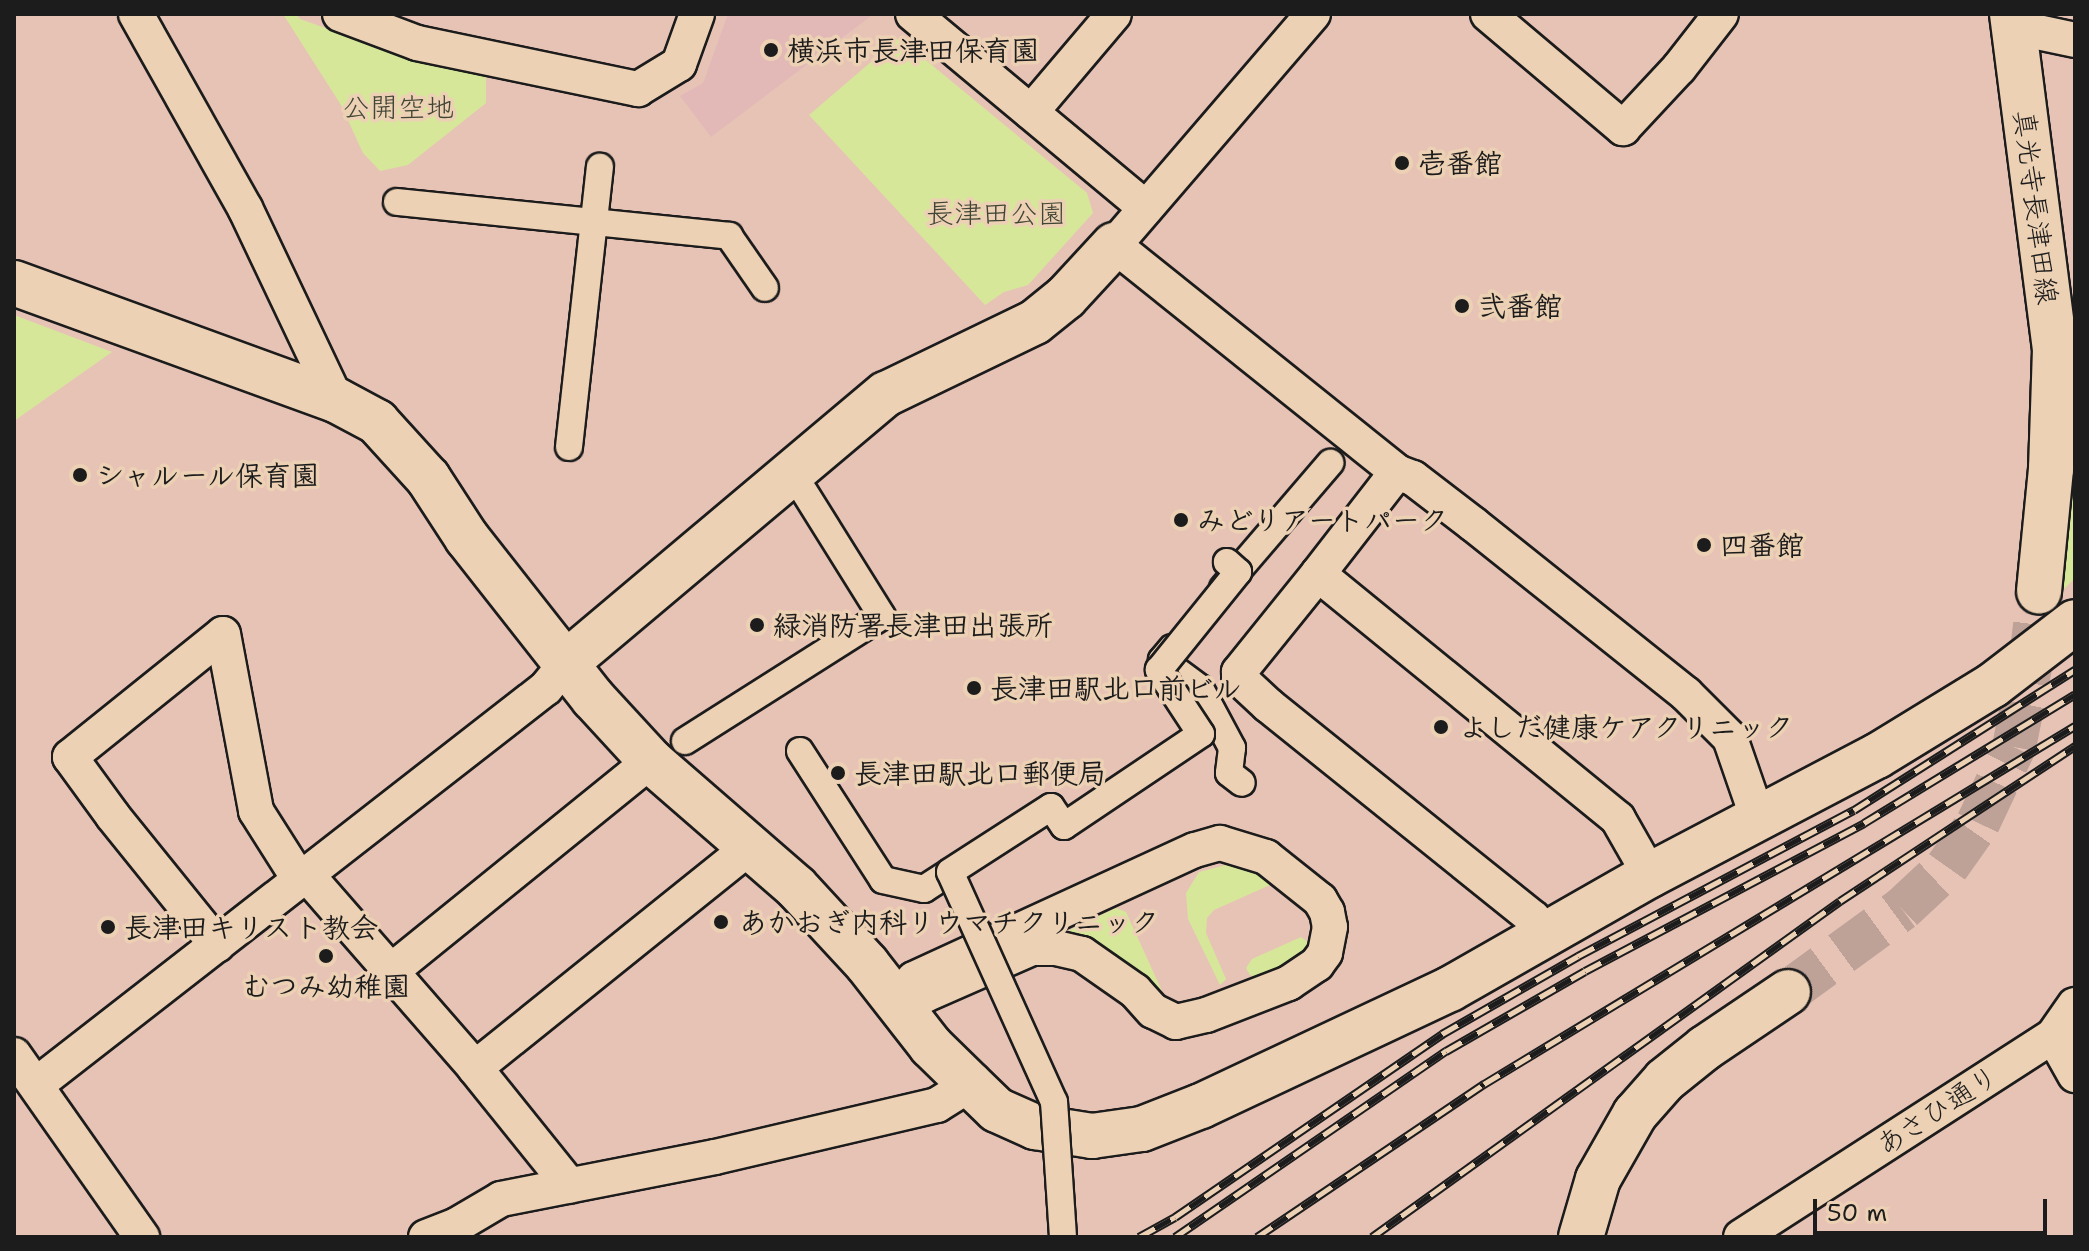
<!DOCTYPE html>
<html>
<head>
<meta charset="utf-8">
<style>
  body { margin:0 }
  #map { position:relative; width:2089px; height:1251px; overflow:hidden; background:#e7c3b6; font-family:"Shantell Sans","Klee One",sans-serif }
  div>[style] { position:absolute }
  .built>* { inset:0; background:#e2b9b7 }
  .green>* { inset:0; background:#d6e79a }
  .secondary-tunnel>* { height:44px; margin-top:-22px; transform-origin:0; background:repeating-linear-gradient(90deg,#bea297 0 44px,transparent 0 66px) }
  .roads { filter:drop-shadow(2px 0 #1c1c1c) drop-shadow(-2px 0 #1c1c1c) drop-shadow(0 2px #1c1c1c) drop-shadow(0 -2px #1c1c1c) }
  .pedestrian>* { height:26px; margin:-13px; padding:0 13px; transform-origin:13px; border-radius:13px; background:#edd1b4 }
  .minor>* { height:34px; margin:-17px; padding:0 17px; transform-origin:17px; border-radius:17px; background:#edd1b4 }
  .tertiary>* { height:44px; margin:-22px; padding:0 22px; transform-origin:22px; border-radius:22px; background:#edd1b4 }
  .secondary>* { height:44px; margin:-22px; padding:0 22px; transform-origin:22px; border-radius:22px; background:#edd1b4 }
  .rail>* { height:9px; margin-top:-4.5px; transform-origin:0; background:repeating-linear-gradient(90deg,#edd1b4 0 18px,#1c1c1c 0 36px); box-sizing:border-box; border-block:2px solid #1c1c1c }
  .bridges { filter:drop-shadow(2px 0 #1c1c1c) drop-shadow(-2px 0 #1c1c1c) drop-shadow(0 2px #1c1c1c) drop-shadow(0 -2px #1c1c1c) }
  .pedestrian-bridge>* { height:26px; margin:-13px; padding:0 13px; transform-origin:13px; border-radius:13px; background:#edd1b4 }
  .dots>* { width:22px; height:22px; translate:-50% -50%; box-sizing:border-box; border:4px solid #edd1b4; border-radius:50% }
  span { translate:-50% -50%; white-space:nowrap; text-align:center; line-height:1.15; -webkit-text-stroke:7px #edd1b4; paint-order:stroke }
  .poi-label { font-size:28px; color:#1c1c1c; font-weight:700 }
  .left { translate:0 -50%; text-align:left }
  .park-label { font-size:28px; color:#414535 }
  .street-label { font-size:28px; color:#1c1c1c }
  .frame { position:absolute; inset:0; border:16px solid #1c1c1c; pointer-events:none }
  .scale { position:absolute; left:1813px; top:1199px; width:234px; height:36px; box-sizing:border-box; border:4px solid #1c1c1c; border-top:0; padding-left:10px; font-size:24px; line-height:28px; white-space:nowrap; color:#1c1c1c; -webkit-text-stroke:6px #edd1b4; paint-order:stroke }
</style>
</head>
<body>
<div id="map">
  <div class="built">
    <div style="clip-path:polygon(728px 14px,868px 14px,871px 16px,711px 137px,680px 96px,703px 83px)"></div>
  </div>
  <div class="green">
    <div style="clip-path:polygon(283px 14px,296px 14px,300px 19px,410px 58px,486px 72px,486px 103px,408px 165px,380px 171px,363px 153px,341px 105px)"></div>
    <div style="clip-path:polygon(899px 38px,1087px 193px,1093px 213px,1028px 285px,1004px 292px,985px 305px,809px 115px)"></div>
    <div style="clip-path:polygon(14px 315px,112px 352px,14px 421px)"></div>
    <div style="clip-path:polygon(2074px 471px,2075px 578px,2062px 591px)"></div>
    <div style="clip-path:polygon(1230px 864px,1261px 874px,1270px 885px,1214px 910px,1207px 918px,1206px 933px,1226px 979px,1220px 985px,1188px 919px,1186px 893px,1199px 872px)"></div>
    <div style="clip-path:polygon(1116px 908px,1126px 912px,1162px 991px,1066px 932px)"></div>
    <div style="clip-path:polygon(1301px 937px,1308px 942px,1300px 961px,1259px 980px,1250px 975px,1246px 968px,1252px 959px)"></div>
  </div>
  <div class="secondary-tunnel">
    <div style="left:1788px;top:992px;width:141px;rotate:-36.1deg"></div>
    <div style="left:1902px;top:909px;width:62px;rotate:-43deg"></div>
    <div style="left:1947px;top:867px;width:54px;rotate:-54.8deg"></div>
    <div style="left:1978px;top:823px;width:84px;rotate:-64.7deg"></div>
    <div style="left:2014px;top:747px;width:81px;rotate:-78.6deg"></div>
    <div style="left:2030px;top:668px;width:78px;rotate:-83.3deg"></div>
  </div>
  <div class="roads">
    <div class="pedestrian">
      <div style="left:397px;top:202px;width:334px;rotate:5.8deg"></div>
      <div style="left:729px;top:236px;width:63px;rotate:55.3deg"></div>
      <div style="left:569px;top:447px;width:282px;rotate:-83.7deg"></div>
      <div style="left:1223px;top:588px;width:165px;rotate:-49.4deg"></div>
      <div style="left:1172px;top:648px;width:16px;rotate:130deg"></div>
      <div style="left:1162px;top:660px;width:47px;rotate:36.4deg"></div>
      <div style="left:1200px;top:688px;width:68px;rotate:61.9deg"></div>
      <div style="left:1232px;top:748px;width:25px;rotate:97deg"></div>
      <div style="left:1229px;top:773px;width:16px;rotate:38deg"></div>
      <div style="left:685px;top:741px;width:233px;rotate:-32.4deg"></div>
      <div style="left:882px;top:616px;width:147px;rotate:-122deg"></div>
      <div style="left:800px;top:751px;width:153px;rotate:57.2deg"></div>
      <div style="left:883px;top:880px;width:42px;rotate:12.4deg"></div>
      <div style="left:924px;top:889px;width:31px;rotate:-33deg"></div>
    </div>
    <div class="minor">
      <div style="left:136px;top:14px;width:223px;rotate:60.7deg"></div>
      <div style="left:245px;top:208px;width:212px;rotate:64.6deg"></div>
      <div style="left:340px;top:14px;width:82px;rotate:20.6deg"></div>
      <div style="left:417px;top:43px;width:226px;rotate:11.8deg"></div>
      <div style="left:638px;top:89px;width:48px;rotate:-31.4deg"></div>
      <div style="left:679px;top:64px;width:53px;rotate:-70.2deg"></div>
      <div style="left:913px;top:14px;width:303px;rotate:39.8deg"></div>
      <div style="left:1313px;top:14px;width:305px;rotate:130.7deg"></div>
      <div style="left:1114px;top:245px;width:363px;rotate:38.7deg"></div>
      <div style="left:1397px;top:472px;width:17px;rotate:21deg"></div>
      <div style="left:1413px;top:478px;width:76px;rotate:37.5deg"></div>
      <div style="left:1473px;top:524px;width:273px;rotate:38.6deg"></div>
      <div style="left:1686px;top:694px;width:62px;rotate:45deg"></div>
      <div style="left:1730px;top:738px;width:86px;rotate:70.9deg"></div>
      <div style="left:1488px;top:14px;width:177px;rotate:40.2deg"></div>
      <div style="left:1623px;top:128px;width:82px;rotate:-47deg"></div>
      <div style="left:1679px;top:68px;width:68px;rotate:-52.1deg"></div>
      <div style="left:2014px;top:27px;width:62px;rotate:12deg"></div>
      <div style="left:1031px;top:112px;width:128px;rotate:-49.7deg"></div>
      <div style="left:1397px;top:472px;width:129px;rotate:127.8deg"></div>
      <div style="left:1318px;top:574px;width:387px;rotate:39.2deg"></div>
      <div style="left:1618px;top:819px;width:64px;rotate:60.3deg"></div>
      <div style="left:1318px;top:574px;width:126px;rotate:128.9deg"></div>
      <div style="left:1239px;top:672px;width:6px;rotate:90deg"></div>
      <div style="left:1239px;top:678px;width:40px;rotate:43deg"></div>
      <div style="left:1268px;top:705px;width:340px;rotate:38.8deg"></div>
      <div style="left:1533px;top:918px;width:21px;rotate:51deg"></div>
      <div style="left:1220px;top:843px;width:48px;rotate:16.9deg"></div>
      <div style="left:1266px;top:857px;width:69px;rotate:38.5deg"></div>
      <div style="left:1320px;top:900px;width:14px;rotate:60deg"></div>
      <div style="left:1327px;top:912px;width:15px;rotate:79deg"></div>
      <div style="left:1330px;top:927px;width:26px;rotate:101deg"></div>
      <div style="left:1325px;top:953px;width:14px;rotate:126deg"></div>
      <div style="left:1317px;top:964px;width:34px;rotate:146deg"></div>
      <div style="left:1289px;top:983px;width:89px;rotate:158.9deg"></div>
      <div style="left:1206px;top:1015px;width:31px;rotate:167deg"></div>
      <div style="left:1176px;top:1022px;width:25px;rotate:-154deg"></div>
      <div style="left:1153px;top:1011px;width:27px;rotate:-132deg"></div>
      <div style="left:1135px;top:991px;width:65px;rotate:-145.1deg"></div>
      <div style="left:1082px;top:954px;width:27px;rotate:-167deg"></div>
      <div style="left:1056px;top:948px;width:24px;rotate:180deg"></div>
      <div style="left:1032px;top:948px;width:117px;rotate:156.3deg"></div>
      <div style="left:925px;top:995px;width:30px;rotate:171deg"></div>
      <div style="left:895px;top:1000px;width:28px;rotate:-48deg"></div>
      <div style="left:914px;top:979px;width:309px;rotate:-24.7deg"></div>
      <div style="left:1195px;top:850px;width:26px;rotate:-16deg"></div>
      <div style="left:217px;top:945px;width:166px;rotate:-128.9deg"></div>
      <div style="left:113px;top:816px;width:73px;rotate:-126.1deg"></div>
      <div style="left:70px;top:757px;width:196px;rotate:-38.8deg"></div>
      <div style="left:223px;top:634px;width:180px;rotate:79.4deg"></div>
      <div style="left:256px;top:811px;width:75px;rotate:57.6deg"></div>
      <div style="left:296px;top:874px;width:19px;rotate:25deg"></div>
      <div style="left:313px;top:882px;width:247px;rotate:48.9deg"></div>
      <div style="left:475px;top:1068px;width:151px;rotate:51.2deg"></div>
      <div style="left:390px;top:972px;width:336px;rotate:-39deg"></div>
      <div style="left:2053px;top:1036px;width:45px;rotate:60.6deg"></div>
      <div style="left:14px;top:1055px;width:223px;rotate:54.9deg"></div>
      <div style="left:475px;top:1068px;width:354px;rotate:-38.8deg"></div>
      <div style="left:36px;top:1085px;width:646px;rotate:-37.9deg"></div>
      <div style="left:546px;top:688px;width:32px;rotate:-51deg"></div>
      <div style="left:426px;top:1237px;width:33px;rotate:-21deg"></div>
      <div style="left:457px;top:1225px;width:51px;rotate:-30.6deg"></div>
      <div style="left:501px;top:1199px;width:218px;rotate:-11.1deg"></div>
      <div style="left:715px;top:1157px;width:228px;rotate:-13.2deg"></div>
      <div style="left:937px;top:1105px;width:39px;rotate:-32deg"></div>
      <div style="left:1741px;top:1237px;width:371px;rotate:-32.8deg"></div>
      <div style="left:2053px;top:1036px;width:38px;rotate:-55deg"></div>
    </div>
    <div class="tertiary">
      <div style="left:14px;top:283px;width:343px;rotate:20deg"></div>
      <div style="left:336px;top:400px;width:47px;rotate:28.2deg"></div>
      <div style="left:377px;top:422px;width:76px;rotate:47.7deg"></div>
      <div style="left:428px;top:478px;width:72px;rotate:57deg"></div>
      <div style="left:467px;top:538px;width:204px;rotate:51.8deg"></div>
      <div style="left:593px;top:698px;width:86px;rotate:47.4deg"></div>
      <div style="left:651px;top:761px;width:192px;rotate:41deg"></div>
      <div style="left:796px;top:887px;width:105px;rotate:47.3deg"></div>
      <div style="left:867px;top:964px;width:104px;rotate:52deg"></div>
      <div style="left:931px;top:1046px;width:54px;rotate:44.3deg"></div>
      <div style="left:970px;top:1084px;width:37px;rotate:44deg"></div>
      <div style="left:997px;top:1110px;width:42px;rotate:24.1deg"></div>
      <div style="left:1035px;top:1127px;width:58px;rotate:9deg"></div>
      <div style="left:1092px;top:1136px;width:50px;rotate:-8deg"></div>
      <div style="left:1142px;top:1129px;width:63px;rotate:-21.3deg"></div>
      <div style="left:1201px;top:1106px;width:275px;rotate:-25.2deg"></div>
      <div style="left:1450px;top:989px;width:230px;rotate:-29.7deg"></div>
      <div style="left:1650px;top:875px;width:256px;rotate:-27.7deg"></div>
      <div style="left:1877px;top:756px;width:136px;rotate:-31.5deg"></div>
      <div style="left:1993px;top:685px;width:103px;rotate:-37.5deg"></div>
      <div style="left:566px;top:663px;width:418px;rotate:-40.1deg"></div>
      <div style="left:886px;top:394px;width:165px;rotate:-25.8deg"></div>
      <div style="left:1035px;top:322px;width:40px;rotate:-39deg"></div>
      <div style="left:1066px;top:297px;width:71px;rotate:-47.3deg"></div>
    </div>
    <div class="secondary">
      <div style="left:2012px;top:14px;width:338px;rotate:82.7deg"></div>
      <div style="left:2055px;top:349px;width:120px;rotate:91.9deg"></div>
      <div style="left:2051px;top:469px;width:123px;rotate:95.6deg"></div>
      <div style="left:1581px;top:1237px;width:60px;rotate:-73.7deg"></div>
      <div style="left:1598px;top:1179px;width:75px;rotate:-60.4deg"></div>
      <div style="left:1635px;top:1114px;width:45px;rotate:-48.6deg"></div>
      <div style="left:1665px;top:1080px;width:51px;rotate:-38.7deg"></div>
      <div style="left:1705px;top:1048px;width:100px;rotate:-34deg"></div>
    </div>
  </div>
  <div class="rail">
    <div style="left:1139px;top:1237px;width:41px;rotate:-29.1deg"></div>
    <div style="left:1175px;top:1217px;width:324px;rotate:-34.4deg"></div>
    <div style="left:1442px;top:1034px;width:157px;rotate:-29.8deg"></div>
    <div style="left:1578px;top:956px;width:312px;rotate:-27.9deg"></div>
    <div style="left:1854px;top:810px;width:262px;rotate:-32.4deg"></div>
    <div style="left:1175px;top:1237px;width:329px;rotate:-34.5deg"></div>
    <div style="left:1446px;top:1051px;width:160px;rotate:-29.9deg"></div>
    <div style="left:1585px;top:971px;width:316px;rotate:-27.9deg"></div>
    <div style="left:1864px;top:823px;width:247px;rotate:-31.4deg"></div>
    <div style="left:1257px;top:1237px;width:274px;rotate:-34deg"></div>
    <div style="left:1484px;top:1084px;width:691px;rotate:-31.21deg"></div>
    <div style="left:1372px;top:1237px;width:576px;rotate:-35.68deg"></div>
    <div style="left:1840px;top:901px;width:282px;rotate:-33.4deg"></div>
  </div>
  <div class="bridges">
    <div class="pedestrian-bridge">
      <div style="left:1063px;top:1237px;width:135px;rotate:-93.8deg"></div>
      <div style="left:1054px;top:1102px;width:252px;rotate:-114.3deg"></div>
      <div style="left:950px;top:872px;width:120px;rotate:-32.8deg"></div>
      <div style="left:1051px;top:807px;width:23px;rotate:56deg"></div>
      <div style="left:1064px;top:826px;width:165px;rotate:-33.9deg"></div>
      <div style="left:1201px;top:734px;width:77px;rotate:-123.3deg"></div>
      <div style="left:1159px;top:670px;width:126px;rotate:-51.1deg"></div>
      <div style="left:1238px;top:572px;width:15px;rotate:-138deg"></div>
    </div>
  </div>
  <div class="dots">
    <div style="left:771px;top:50px;background:#1c1c1c"></div>
    <div style="left:1402px;top:163px;background:#1c1c1c"></div>
    <div style="left:1462px;top:306px;background:#1c1c1c"></div>
    <div style="left:80px;top:475px;background:#1c1c1c"></div>
    <div style="left:1181px;top:520px;background:#1c1c1c"></div>
    <div style="left:1704px;top:545px;background:#1c1c1c"></div>
    <div style="left:757px;top:625px;background:#1c1c1c"></div>
    <div style="left:974px;top:688px;background:#1c1c1c"></div>
    <div style="left:1441px;top:727px;background:#1c1c1c"></div>
    <div style="left:838px;top:773px;background:#1c1c1c"></div>
    <div style="left:721px;top:922px;background:#1c1c1c"></div>
    <div style="left:108px;top:927px;background:#1c1c1c"></div>
    <div style="left:326px;top:956px;background:#1c1c1c"></div>
  </div>
  <div class="poi-label">
    <span class="left" style="left:787px;top:50px">横浜市長津田保育園</span>
    <span class="left" style="left:1418px;top:163px">壱番館</span>
    <span class="left" style="left:1478px;top:306px">弐番館</span>
    <span class="left" style="left:96px;top:475px">シャルール保育園</span>
    <span class="left" style="left:1197px;top:520px">みどりアートパーク</span>
    <span class="left" style="left:1720px;top:545px">四番館</span>
    <span class="left" style="left:773px;top:625px">緑消防署長津田出張所</span>
    <span class="left" style="left:990px;top:688px">長津田駅北口前ビル</span>
    <span class="left" style="left:1459px;top:727px">よしだ健康ケアクリニック</span>
    <span class="left" style="left:854px;top:773px">長津田駅北口郵便局</span>
    <span class="left" style="left:739px;top:922px">あかおぎ内科リウマチクリニック</span>
    <span class="left" style="left:124px;top:927px">長津田キリスト教会</span>
    <span style="left:326px;top:986px">むつみ幼稚園</span>
  </div>
  <div class="park-label">
    <span style="left:398px;top:107px">公開空地</span>
    <span style="left:996px;top:213px">長津田公園</span>
  </div>
  <div class="street-label">
    <span style="left:2036px;top:207px;rotate:83deg">真光寺長津田線</span>
    <span style="left:1937px;top:1110px;rotate:-33deg">あさひ通り</span>
  </div>
  <div class="frame"></div>
  <div class="scale">50 m</div>
</div>
</body>
</html>
